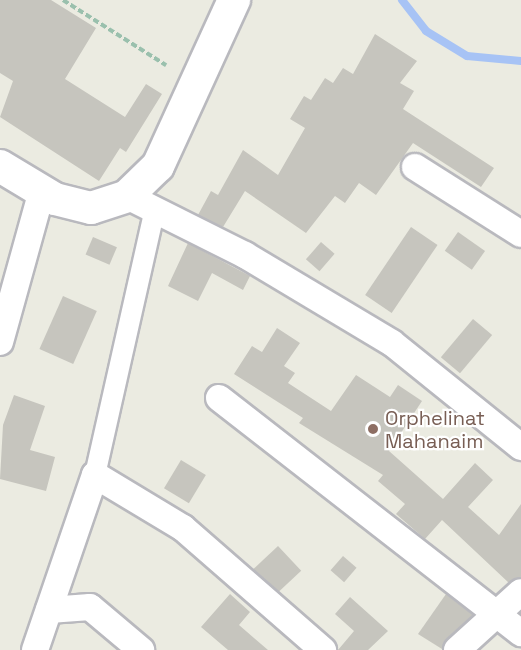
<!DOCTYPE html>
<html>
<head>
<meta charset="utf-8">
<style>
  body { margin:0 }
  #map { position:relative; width:521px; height:650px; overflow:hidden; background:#ebebe1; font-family:"Space Grotesk",sans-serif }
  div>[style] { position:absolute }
  .stream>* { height:8px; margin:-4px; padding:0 4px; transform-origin:4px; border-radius:4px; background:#a7c3f5 }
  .building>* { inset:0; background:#c6c5be; transform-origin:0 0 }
  .path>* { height:4px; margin-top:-2px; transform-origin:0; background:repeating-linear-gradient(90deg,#9ac0ad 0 6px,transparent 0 9px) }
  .roads { filter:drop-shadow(2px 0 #b9b9be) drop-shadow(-2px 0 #b9b9be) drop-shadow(0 2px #b9b9be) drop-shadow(0 -2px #b9b9be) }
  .pedestrian>* { height:20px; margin:-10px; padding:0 10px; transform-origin:10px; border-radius:10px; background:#fff }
  .minor>* { height:26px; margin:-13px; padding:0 13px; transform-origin:13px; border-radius:13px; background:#fff }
  .tertiary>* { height:32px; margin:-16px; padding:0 16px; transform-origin:16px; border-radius:16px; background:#fff }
  .dots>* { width:16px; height:16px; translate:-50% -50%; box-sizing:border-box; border:3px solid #fff; border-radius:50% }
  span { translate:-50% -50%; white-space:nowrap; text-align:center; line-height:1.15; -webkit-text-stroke:4.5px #fff; paint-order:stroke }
  .education-label { font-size:20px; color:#785e54 }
  .left { translate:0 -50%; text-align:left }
</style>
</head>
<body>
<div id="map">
  <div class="stream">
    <div style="left:402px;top:0;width:39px;rotate:52deg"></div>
    <div style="left:426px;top:31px;width:48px;rotate:31.4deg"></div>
    <div style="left:467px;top:56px;width:54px;rotate:5.3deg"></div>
  </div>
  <div class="building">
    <div style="clip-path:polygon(0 0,51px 0,96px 28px,65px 79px,125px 117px,146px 84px,162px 94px,126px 152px,120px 148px,99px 181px,0 117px,13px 81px,0 73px)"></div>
    <div style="clip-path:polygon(375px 34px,417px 61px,400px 83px,414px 91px,403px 109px,494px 168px,481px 187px,413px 143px,376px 195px,359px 183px,345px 203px,335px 196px,306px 233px,245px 191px,223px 227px,198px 215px,211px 191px,218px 195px,243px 150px,278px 175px,305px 128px,290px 119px,304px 96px,311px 100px,325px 78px,333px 83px,343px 68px,353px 74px)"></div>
    <div style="left:411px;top:227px;width:32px;height:82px;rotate:34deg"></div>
    <div style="left:458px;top:232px;width:33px;height:23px;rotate:35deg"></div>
    <div style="left:93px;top:237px;width:26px;height:19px;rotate:23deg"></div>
    <div style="left:321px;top:242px;width:18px;height:23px;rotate:41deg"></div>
    <div style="clip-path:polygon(188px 243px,250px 276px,243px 290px,212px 273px,198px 301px,168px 286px)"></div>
    <div style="left:63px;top:296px;width:37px;height:58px;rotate:24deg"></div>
    <div style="left:473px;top:319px;width:25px;height:50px;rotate:40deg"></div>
    <div style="clip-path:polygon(277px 328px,300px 343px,284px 366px,295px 373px,288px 383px,331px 411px,356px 375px,390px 397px,398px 385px,422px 401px,389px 451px,443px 499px,475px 463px,493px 480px,468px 507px,499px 535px,521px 504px,521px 577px,509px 583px,442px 520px,425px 539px,396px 514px,405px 504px,378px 481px,383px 475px,299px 423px,303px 418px,234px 374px,252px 346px,262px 352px)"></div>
    <div style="clip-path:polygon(14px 395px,45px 406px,30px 450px,55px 457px,46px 491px,0 479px,3px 425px)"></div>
    <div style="left:181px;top:460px;width:29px;height:33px;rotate:31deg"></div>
    <div style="left:278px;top:546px;width:34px;height:34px;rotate:47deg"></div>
    <div style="left:343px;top:556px;width:18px;height:19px;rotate:41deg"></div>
    <div style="clip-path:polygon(230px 594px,250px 612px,239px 625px,268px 650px,228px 650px,201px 627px)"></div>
    <div style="clip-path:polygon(446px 594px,473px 615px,442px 649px,418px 634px)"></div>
    <div style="clip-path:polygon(350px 597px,388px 631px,368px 650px,338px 650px,354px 631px,335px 614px)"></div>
  </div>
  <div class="path">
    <div style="left:63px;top:0;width:122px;rotate:32.3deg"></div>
  </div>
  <div class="roads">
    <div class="pedestrian">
      <div style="left:95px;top:475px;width:273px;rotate:-77.3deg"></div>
    </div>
    <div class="minor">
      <div style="left:415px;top:167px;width:125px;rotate:32.3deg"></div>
      <div style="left:127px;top:196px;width:132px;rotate:26.6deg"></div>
      <div style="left:245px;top:255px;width:171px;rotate:30.9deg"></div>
      <div style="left:392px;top:343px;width:166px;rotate:38.9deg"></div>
      <div style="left:0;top:342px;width:157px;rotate:-74.5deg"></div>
      <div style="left:219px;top:398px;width:383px;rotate:37.9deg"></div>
      <div style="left:49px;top:610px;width:41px;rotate:-4.2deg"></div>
      <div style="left:90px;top:607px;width:67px;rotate:40.1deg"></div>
      <div style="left:35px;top:650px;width:185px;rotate:-71.1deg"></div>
      <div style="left:95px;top:475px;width:103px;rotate:31.1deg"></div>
      <div style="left:183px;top:528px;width:186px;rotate:41.1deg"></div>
      <div style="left:457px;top:650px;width:86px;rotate:-42.2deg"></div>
    </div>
    <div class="tertiary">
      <div style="left:0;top:166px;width:64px;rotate:31deg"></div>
      <div style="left:55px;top:199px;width:37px;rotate:14deg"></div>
      <div style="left:91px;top:208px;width:38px;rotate:-18deg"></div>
      <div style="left:127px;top:196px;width:43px;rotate:-44.1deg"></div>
      <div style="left:158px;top:166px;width:183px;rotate:-65.4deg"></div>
    </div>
  </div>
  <div class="dots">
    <div style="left:373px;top:429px;background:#8d6e63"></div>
  </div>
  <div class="education-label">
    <span class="left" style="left:385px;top:430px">Orphelinat<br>Mahanaim</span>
  </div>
</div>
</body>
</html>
